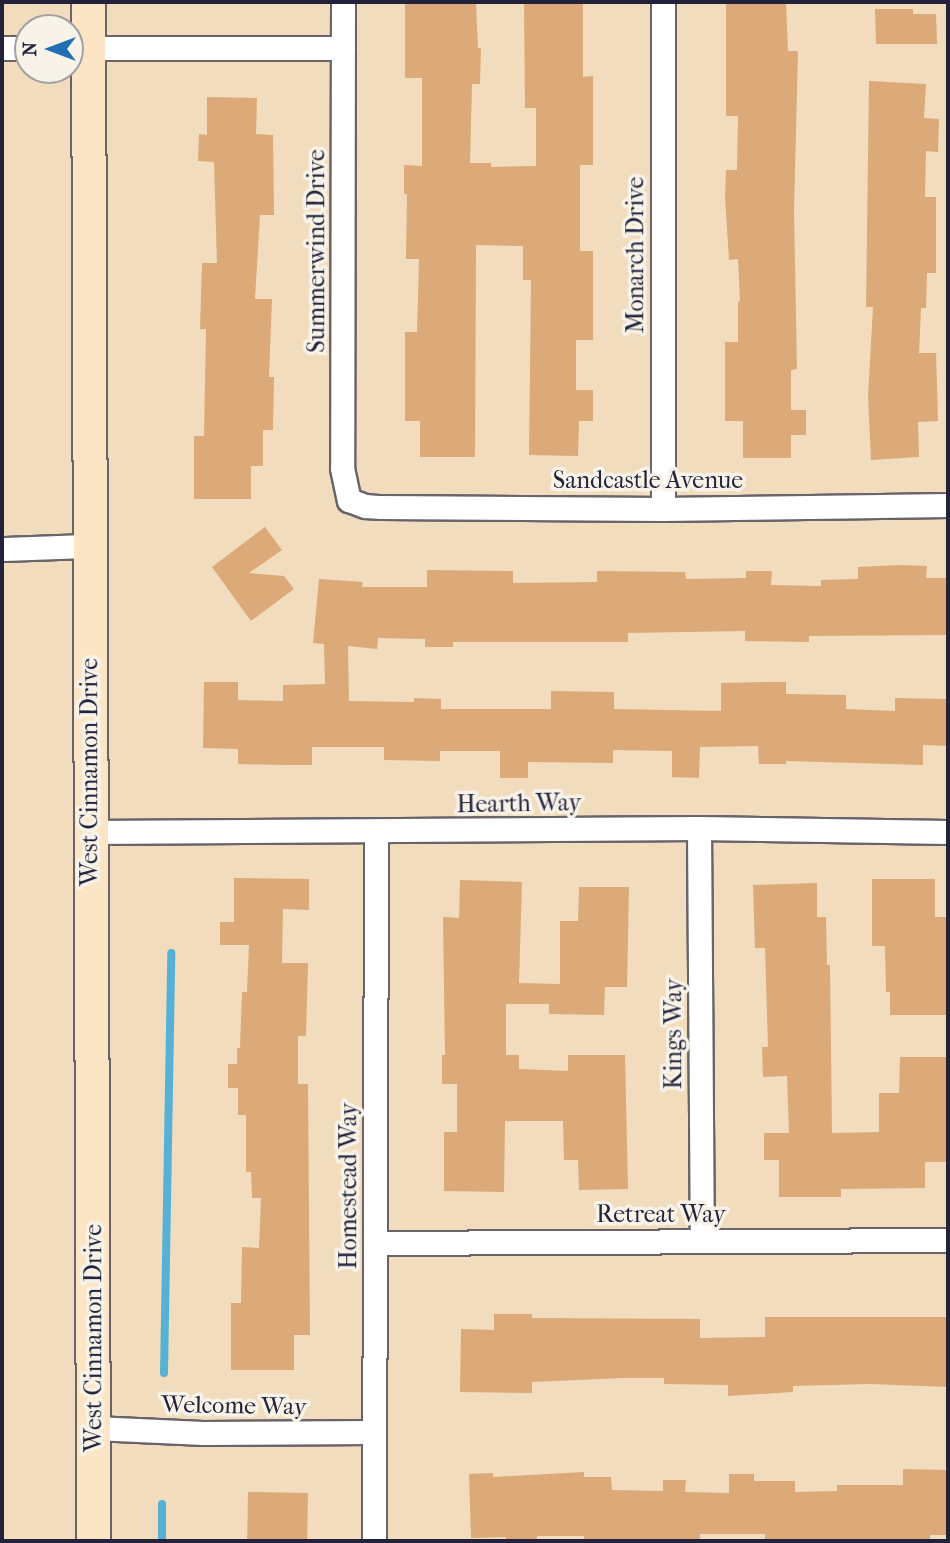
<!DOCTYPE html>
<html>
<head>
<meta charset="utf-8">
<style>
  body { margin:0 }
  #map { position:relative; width:950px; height:1543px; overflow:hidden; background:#f1dcbe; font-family:"IM FELL French Canon",serif }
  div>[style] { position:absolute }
  .stream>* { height:8px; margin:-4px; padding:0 4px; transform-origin:4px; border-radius:4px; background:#56b1d4 }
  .building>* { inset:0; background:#dbaa78; transform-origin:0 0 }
  .roads { filter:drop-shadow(2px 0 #6a6369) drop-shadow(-2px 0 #6a6369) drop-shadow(0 2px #6a6369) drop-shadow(0 -2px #6a6369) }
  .minor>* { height:23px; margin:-11.5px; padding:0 11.5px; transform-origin:11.5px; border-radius:11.5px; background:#fff }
  .secondary>* { height:33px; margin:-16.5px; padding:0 16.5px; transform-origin:16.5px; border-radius:16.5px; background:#fce5c4 }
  span { translate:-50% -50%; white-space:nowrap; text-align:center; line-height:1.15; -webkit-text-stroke:7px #f7f3e8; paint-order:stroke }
  .street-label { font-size:24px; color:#22223b }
  .frame { position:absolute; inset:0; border:4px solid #22223b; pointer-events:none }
  .north { position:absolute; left:14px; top:14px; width:70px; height:70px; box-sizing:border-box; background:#f7f3e8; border:2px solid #a29fa3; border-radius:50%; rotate:270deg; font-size:19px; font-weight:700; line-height:28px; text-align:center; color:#22223b }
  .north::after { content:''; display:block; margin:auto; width:24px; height:32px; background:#1f6fb2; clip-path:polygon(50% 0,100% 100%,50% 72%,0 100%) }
</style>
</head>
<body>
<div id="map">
  <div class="stream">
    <div style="left:164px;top:1373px;width:420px;rotate:-89deg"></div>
    <div style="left:162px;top:1504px;width:37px;rotate:90deg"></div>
  </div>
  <div class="building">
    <div style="clip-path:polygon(405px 2px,476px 2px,478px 48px,481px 48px,480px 84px,472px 84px,470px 163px,491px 163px,491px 167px,536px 166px,536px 108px,525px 108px,524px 2px,583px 2px,583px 77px,593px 76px,593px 165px,580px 165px,580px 251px,593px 251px,593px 340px,576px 340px,576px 390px,593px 390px,593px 421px,579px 421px,578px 456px,529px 455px,531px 280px,523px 280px,523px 246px,476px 245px,475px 457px,420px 457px,420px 421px,405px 421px,405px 332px,417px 332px,419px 259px,406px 259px,407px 194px,404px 194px,404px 165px,422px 166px,422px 78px,405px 78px)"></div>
    <div style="clip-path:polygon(726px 2px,786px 2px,788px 51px,798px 51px,794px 211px,797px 369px,791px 370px,791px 410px,806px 410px,806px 435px,791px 435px,791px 458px,743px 458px,743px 421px,725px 421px,725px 342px,738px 342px,738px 302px,740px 301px,738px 259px,729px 260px,725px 197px,726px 170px,737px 170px,738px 116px,726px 116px)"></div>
    <div style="clip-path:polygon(875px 9px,913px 9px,913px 14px,936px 14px,937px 44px,876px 44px)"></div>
    <div style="clip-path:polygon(869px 81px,926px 84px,924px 118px,939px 119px,938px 152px,926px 151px,925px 197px,936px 197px,936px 273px,927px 273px,926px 308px,921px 308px,919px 353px,936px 353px,938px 421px,918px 422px,919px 457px,871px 460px,868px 396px,873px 307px,866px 307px)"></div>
    <div style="clip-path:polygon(207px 97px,257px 98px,256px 134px,273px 135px,274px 215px,260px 215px,255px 299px,272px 299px,269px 377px,274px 377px,273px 430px,263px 430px,263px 466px,251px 466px,251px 499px,194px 499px,194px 436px,204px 436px,206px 329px,200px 329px,202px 263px,217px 263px,214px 162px,198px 161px,199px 134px,207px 135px)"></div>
    <div style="clip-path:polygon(265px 527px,282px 550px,249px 573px,284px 576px,294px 589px,251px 621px,212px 567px)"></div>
    <div style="clip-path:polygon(901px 565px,927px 566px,926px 578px,948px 578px,948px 635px,809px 636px,809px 642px,745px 641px,745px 631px,628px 633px,628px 642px,453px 642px,453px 647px,425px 647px,425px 639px,378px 638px,377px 649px,348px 646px,349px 701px,414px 702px,414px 698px,441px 699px,441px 709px,551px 709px,551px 691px,614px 692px,614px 709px,721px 711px,721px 683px,768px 682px,786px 682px,786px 694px,846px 695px,846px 709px,895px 711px,895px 698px,948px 699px,948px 746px,923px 745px,923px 765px,786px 761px,786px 764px,759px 764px,758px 746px,700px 747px,699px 778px,672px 777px,672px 751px,613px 750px,613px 763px,528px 762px,528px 778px,500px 778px,500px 751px,440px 751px,440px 761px,384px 760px,384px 747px,312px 747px,312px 765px,284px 765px,238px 764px,238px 749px,203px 748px,204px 682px,238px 682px,238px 700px,283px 701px,283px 685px,325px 684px,324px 644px,313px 643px,319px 579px,363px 582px,362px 587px,427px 587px,427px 570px,513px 571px,513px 583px,597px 582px,597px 571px,685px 572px,686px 579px,746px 578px,746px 571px,772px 571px,771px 585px,821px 586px,821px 580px,858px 579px,858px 567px)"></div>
    <div style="clip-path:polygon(234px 878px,309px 879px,309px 910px,283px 909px,282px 963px,308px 963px,306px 1036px,298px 1036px,298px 1084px,308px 1084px,310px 1335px,294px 1335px,294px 1370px,231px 1370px,231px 1303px,241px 1303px,242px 1247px,259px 1248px,261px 1198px,252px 1198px,251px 1172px,246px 1172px,246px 1115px,238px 1115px,238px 1088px,228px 1088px,228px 1064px,237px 1064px,237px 1048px,240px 1048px,242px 992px,247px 992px,249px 945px,220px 945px,220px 922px,234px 922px)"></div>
    <div style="clip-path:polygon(872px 879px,935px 879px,935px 917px,948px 917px,947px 1015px,890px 1015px,890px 992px,886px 992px,885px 946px,872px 946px)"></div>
    <div style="clip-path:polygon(460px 880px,522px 882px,519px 983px,560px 984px,560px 921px,578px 921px,579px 887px,629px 887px,627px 987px,605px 987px,604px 1015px,549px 1014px,549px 1004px,506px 1004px,506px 1055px,519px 1055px,519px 1069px,568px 1071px,568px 1055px,625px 1055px,628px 1189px,579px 1190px,578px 1160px,564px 1160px,563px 1121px,505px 1121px,504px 1192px,444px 1191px,444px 1132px,457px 1132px,457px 1084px,442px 1084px,442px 1055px,445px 1055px,443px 917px,459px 918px)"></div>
    <div style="clip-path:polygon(817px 883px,817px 917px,826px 917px,827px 965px,830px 965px,832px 1133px,879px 1132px,879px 1093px,899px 1093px,900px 1057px,948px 1057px,946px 1131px,948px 1131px,948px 1162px,925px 1162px,925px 1188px,841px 1189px,841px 1197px,779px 1197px,779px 1160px,764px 1160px,764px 1133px,789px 1133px,787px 1076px,763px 1077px,762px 1047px,768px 1047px,765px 948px,755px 948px,753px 885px)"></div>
    <div style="clip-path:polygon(494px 1314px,532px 1314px,532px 1318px,700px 1319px,700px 1338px,765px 1337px,765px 1317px,948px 1317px,948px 1387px,870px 1384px,793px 1386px,793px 1392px,728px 1396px,728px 1385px,664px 1384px,664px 1378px,622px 1378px,532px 1382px,532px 1393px,460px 1392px,461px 1329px,494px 1330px)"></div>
    <div style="clip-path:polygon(903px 1469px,948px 1470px,948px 1535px,930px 1535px,930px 1541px,765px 1541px,765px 1534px,700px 1534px,700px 1541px,584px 1541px,584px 1536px,537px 1536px,537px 1541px,506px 1541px,506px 1537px,471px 1538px,469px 1474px,493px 1473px,493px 1477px,584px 1472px,584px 1477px,611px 1477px,612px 1490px,663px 1491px,663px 1480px,686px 1480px,685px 1492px,729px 1493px,729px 1474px,754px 1474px,754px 1481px,795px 1481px,795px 1492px,837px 1491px,837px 1485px,903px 1485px)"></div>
    <div style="left:248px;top:1492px;width:60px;height:49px;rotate:1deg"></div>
  </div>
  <div class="roads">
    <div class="minor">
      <div style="left:343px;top:2px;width:466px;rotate:90.1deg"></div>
      <div style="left:342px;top:468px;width:33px;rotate:78deg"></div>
      <div style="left:349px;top:500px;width:17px;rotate:21deg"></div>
      <div style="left:365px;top:506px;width:16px;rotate:4deg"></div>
      <div style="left:381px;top:507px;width:282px;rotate:0.4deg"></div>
      <div style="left:663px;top:509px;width:285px;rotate:-0.8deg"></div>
      <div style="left:663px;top:2px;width:507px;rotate:90deg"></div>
      <div style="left:2px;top:48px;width:26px"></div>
      <div style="left:70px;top:48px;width:273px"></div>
      <div style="left:2px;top:549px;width:86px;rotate:-2deg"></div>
      <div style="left:699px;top:828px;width:413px;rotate:89.6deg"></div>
      <div style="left:91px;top:832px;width:608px;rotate:-0.38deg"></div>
      <div style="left:699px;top:828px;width:249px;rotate:0.9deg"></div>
      <div style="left:375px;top:1243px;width:573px;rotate:-0.3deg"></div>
      <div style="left:94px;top:1428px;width:109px;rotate:2.6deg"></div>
      <div style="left:203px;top:1433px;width:170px;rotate:-0.3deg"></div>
      <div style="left:374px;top:1541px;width:709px;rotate:-89.84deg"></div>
    </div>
    <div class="secondary">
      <div style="left:88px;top:2px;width:1539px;rotate:89.81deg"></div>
    </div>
  </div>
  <div class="street-label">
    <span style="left:317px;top:251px;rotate:-90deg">Summerwind Drive</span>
    <span style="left:636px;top:255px;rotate:-90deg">Monarch Drive</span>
    <span style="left:648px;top:481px">Sandcastle Avenue</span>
    <span style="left:90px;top:772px;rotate:-90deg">West Cinnamon Drive</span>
    <span style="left:519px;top:804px;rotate:-1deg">Hearth Way</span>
    <span style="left:674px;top:1034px;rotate:-90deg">Kings Way</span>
    <span style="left:349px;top:1186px;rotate:-90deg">Homestead Way</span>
    <span style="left:661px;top:1215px">Retreat Way</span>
    <span style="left:94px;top:1338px;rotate:-90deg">West Cinnamon Drive</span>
    <span style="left:234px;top:1406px;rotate:1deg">Welcome Way</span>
  </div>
  <div class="frame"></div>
  <div class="north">N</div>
</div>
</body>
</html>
